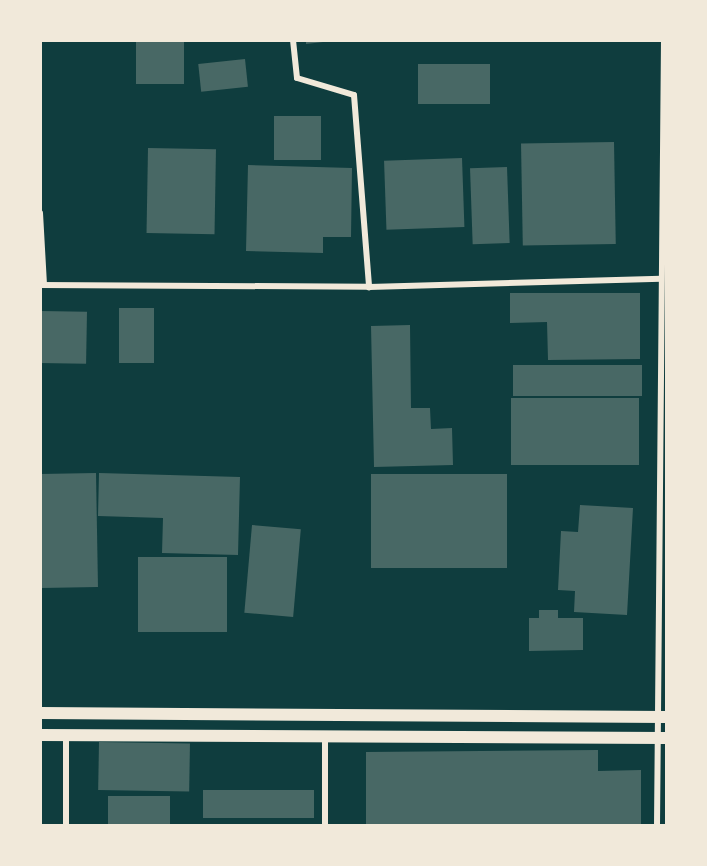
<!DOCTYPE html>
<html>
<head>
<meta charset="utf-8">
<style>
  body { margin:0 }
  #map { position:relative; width:707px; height:866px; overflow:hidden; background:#0f3d3e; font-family:"Asap Condensed",sans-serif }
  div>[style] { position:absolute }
  .building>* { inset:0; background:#486865; transform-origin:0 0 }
  .minor>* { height:6px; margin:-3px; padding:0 3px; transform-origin:3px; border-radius:3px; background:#f1e9da }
  .secondary>* { height:12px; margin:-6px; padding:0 6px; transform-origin:6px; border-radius:6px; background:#f1e9da }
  span { translate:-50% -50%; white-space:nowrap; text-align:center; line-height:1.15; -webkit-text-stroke:4.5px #f1e9da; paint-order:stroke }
  .frame { position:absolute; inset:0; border:42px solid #f1e9da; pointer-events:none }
</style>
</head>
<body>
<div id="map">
  <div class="building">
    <div style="left:136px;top:40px;width:48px;height:44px"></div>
    <div style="clip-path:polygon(306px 40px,322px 40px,323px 42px,306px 44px)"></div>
    <div style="left:245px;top:59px;width:28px;height:47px;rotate:84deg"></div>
    <div style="left:490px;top:64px;width:40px;height:72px;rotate:90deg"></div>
    <div style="left:321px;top:116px;width:44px;height:47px;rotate:90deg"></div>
    <div style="left:614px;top:142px;width:102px;height:93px;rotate:89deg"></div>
    <div style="left:148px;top:148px;width:68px;height:85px;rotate:1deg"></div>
    <div style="left:462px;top:158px;width:69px;height:78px;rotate:88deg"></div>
    <div style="clip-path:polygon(248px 165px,352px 168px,351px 237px,323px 237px,323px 253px,246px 251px)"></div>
    <div style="left:507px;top:167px;width:76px;height:37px;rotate:88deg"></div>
    <div style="clip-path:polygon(510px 293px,640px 293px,640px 359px,548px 360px,547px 322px,510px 323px)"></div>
    <div style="left:119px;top:308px;width:35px;height:55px"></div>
    <div style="left:40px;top:311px;width:47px;height:52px;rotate:1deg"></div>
    <div style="clip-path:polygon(410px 325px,411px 408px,430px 408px,431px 429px,452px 428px,453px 465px,374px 467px,371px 326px)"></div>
    <div style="left:513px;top:365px;width:129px;height:31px"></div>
    <div style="left:639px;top:398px;width:67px;height:128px;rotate:90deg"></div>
    <div style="left:96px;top:473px;width:114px;height:56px;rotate:89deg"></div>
    <div style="clip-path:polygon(99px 473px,240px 477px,238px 555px,162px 553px,163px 518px,98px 516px)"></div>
    <div style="left:371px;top:474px;width:136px;height:94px"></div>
    <div style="clip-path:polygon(580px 505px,633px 508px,627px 615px,574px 612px,575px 591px,558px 590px,561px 531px,578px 532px)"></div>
    <div style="left:252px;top:525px;width:49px;height:88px;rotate:5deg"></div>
    <div style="left:138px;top:557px;width:89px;height:75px"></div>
    <div style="clip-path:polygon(539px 610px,558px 610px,558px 618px,583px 618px,583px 650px,529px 651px,529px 618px,539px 618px)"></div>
    <div style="left:99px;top:742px;width:91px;height:48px;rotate:1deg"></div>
    <div style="clip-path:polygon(598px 750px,598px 771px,641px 770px,641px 826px,366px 826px,366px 752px)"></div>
    <div style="left:314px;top:790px;width:28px;height:111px;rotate:90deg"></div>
    <div style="left:108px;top:796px;width:62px;height:30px"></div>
  </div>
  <div class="minor">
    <div style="left:293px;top:40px;width:38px;rotate:84deg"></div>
    <div style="left:297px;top:78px;width:59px;rotate:16.6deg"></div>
    <div style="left:354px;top:95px;width:193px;rotate:85.5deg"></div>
    <div style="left:40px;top:213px;width:72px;rotate:86.8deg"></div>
    <div style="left:40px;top:285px;width:329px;rotate:0.3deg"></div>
    <div style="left:369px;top:287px;width:292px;rotate:-1.6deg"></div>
    <div style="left:66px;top:736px;width:90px;rotate:90deg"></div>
    <div style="left:325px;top:826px;width:87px;rotate:-90deg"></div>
    <div style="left:657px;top:826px;width:786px;rotate:-89.49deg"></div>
  </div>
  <div class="secondary">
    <div style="left:40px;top:713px;width:626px;rotate:0.37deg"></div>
    <div style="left:40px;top:735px;width:626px;rotate:0.27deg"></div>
  </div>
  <div class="frame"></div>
</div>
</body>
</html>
